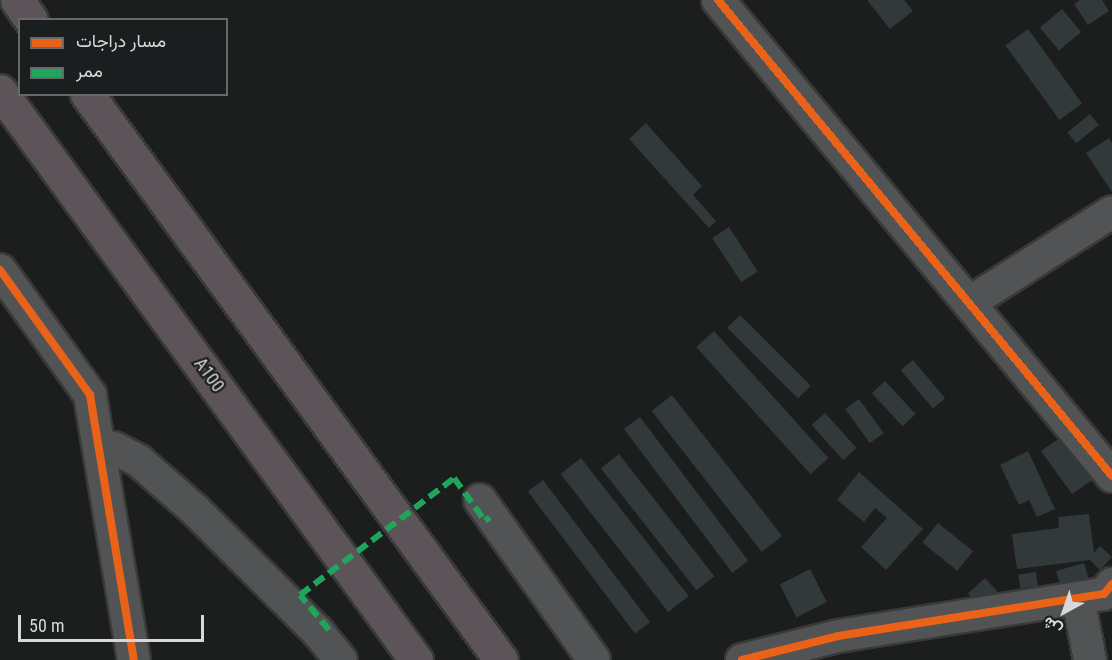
<!DOCTYPE html>
<html>
<head>
<meta charset="utf-8">
<style>
  body { margin:0 }
  #map { position:relative; width:1112px; height:660px; overflow:hidden; background:#1c1d1d; font-family:"Roboto Condensed",Vazirmatn,sans-serif }
  div>[style] { position:absolute }
  .building>* { inset:0; background:#31393a; transform-origin:0 0 }
  .roads { filter:drop-shadow(2px 0 #383939) drop-shadow(-2px 0 #383939) drop-shadow(0 2px #383939) drop-shadow(0 -2px #383939) }
  .minor>* { height:32px; margin:-16px; padding:0 16px; transform-origin:16px; border-radius:16px; background:#525354 }
  .highway>* { height:33px; margin:-16.5px; padding:0 16.5px; transform-origin:16.5px; border-radius:16.5px; background:#5c5459 }
  .quiet>* { height:6px; margin-top:-3px; transform-origin:0; background:repeating-linear-gradient(90deg,#20a55d 0 12px,transparent 0 18px) }
  .cycleway>* { height:8px; margin:-4px; padding:0 4px; transform-origin:4px; border-radius:4px; background:#ea6118 }
  span { translate:-50% -50%; white-space:nowrap; text-align:center; line-height:1.15; -webkit-text-stroke:4.5px #1b1e1e; paint-order:stroke }
  .street-label { font-size:18px; color:#d6d8d9 }
  .legend { position:absolute; left:18px; top:18px; width:210px; height:78px; box-sizing:border-box; background:#1b1e1e; border:2px solid #666869; margin:0; padding:8px 10px; list-style:none; font-size:18px; color:#d6d8d9 }
  .legend li { display:flex; align-items:center; gap:12px; height:30px }
  .legend b { width:30px; border:2px solid #666869 }
  .north { position:absolute; left:1034px; top:582px; width:60px; height:60px; -webkit-text-stroke:4px #1b1e1e; paint-order:stroke; rotate:220deg; font-size:16px; font-weight:700; line-height:24px; text-align:center; color:#d6d8d9 }
  .north::after { content:''; display:block; margin:auto; width:21px; height:27px; background:#d6d8d9; clip-path:polygon(50% 0,100% 100%,50% 72%,0 100%) }
  .scale { position:absolute; left:18px; top:615px; width:186px; height:27px; box-sizing:border-box; border:3px solid #d6d8d9; border-top:0; padding-left:8px; font-size:18px; line-height:21px; white-space:nowrap; color:#d6d8d9; -webkit-text-stroke:4px #1b1e1e; paint-order:stroke }
</style>
</head>
<body>
<div id="map">
  <div class="building">
    <div style="clip-path:polygon(867px 0,904px 0,913px 11px,890px 29px)"></div>
    <div style="clip-path:polygon(1080px 0,1102px 0,1109px 11px,1088px 25px,1074px 4px)"></div>
    <div style="left:1062px;top:9px;width:30px;height:29px;rotate:50deg"></div>
    <div style="left:1028px;top:29px;width:92px;height:28px;rotate:54deg"></div>
    <div style="left:1090px;top:114px;width:14px;height:29px;rotate:51deg"></div>
    <div style="clip-path:polygon(646px 123px,702px 186px,693px 195px,716px 221px,709px 228px,629px 139px)"></div>
    <div style="clip-path:polygon(1109px 138px,1112px 143px,1112px 192px,1086px 153px)"></div>
    <div style="left:729px;top:227px;width:53px;height:20px;rotate:57deg"></div>
    <div style="left:740px;top:315px;width:100px;height:18px;rotate:45deg"></div>
    <div style="left:714px;top:331px;width:171px;height:24px;rotate:48deg"></div>
    <div style="left:913px;top:360px;width:50px;height:16px;rotate:50deg"></div>
    <div style="left:885px;top:381px;width:45px;height:18px;rotate:47deg"></div>
    <div style="left:672px;top:395px;width:179px;height:26px;rotate:52deg"></div>
    <div style="left:859px;top:399px;width:42px;height:17px;rotate:54deg"></div>
    <div style="left:825px;top:413px;width:47px;height:18px;rotate:48deg"></div>
    <div style="left:640px;top:417px;width:180px;height:20px;rotate:53deg"></div>
    <div style="clip-path:polygon(1071px 430px,1097px 477px,1072px 494px,1041px 451px)"></div>
    <div style="clip-path:polygon(1028px 451px,1055px 509px,1037px 517px,1029px 500px,1019px 505px,1000px 465px)"></div>
    <div style="left:619px;top:454px;width:155px;height:23px;rotate:52deg"></div>
    <div style="left:581px;top:458px;width:175px;height:26px;rotate:52deg"></div>
    <div style="clip-path:polygon(859px 472px,923px 529px,886px 570px,861px 547px,887px 518px,875px 508px,864px 522px,837px 500px)"></div>
    <div style="left:543px;top:480px;width:178px;height:19px;rotate:53deg"></div>
    <div style="clip-path:polygon(1089px 514px,1094px 553px,1100px 546px,1112px 557px,1100px 570px,1090px 560px,1017px 569px,1012px 534px,1059px 528px,1058px 517px)"></div>
    <div style="left:938px;top:523px;width:45px;height:25px;rotate:39deg"></div>
    <div style="left:1084px;top:563px;width:29px;height:29px;rotate:74deg"></div>
    <div style="left:810px;top:569px;width:37px;height:34px;rotate:63deg"></div>
    <div style="left:1036px;top:572px;width:14px;height:18px;rotate:82deg"></div>
    <div style="left:985px;top:578px;width:24px;height:23px;rotate:48deg"></div>
  </div>
  <div class="roads">
    <div class="minor">
      <div style="left:718px;top:0;width:618px;rotate:50.38deg"></div>
      <div style="left:0;top:270px;width:154px;rotate:54.2deg"></div>
      <div style="left:90px;top:395px;width:269px;rotate:80.6deg"></div>
      <div style="left:969px;top:303px;width:169px;rotate:-32.5deg"></div>
      <div style="left:99px;top:446px;width:15px;rotate:8deg"></div>
      <div style="left:114px;top:448px;width:28px;rotate:27deg"></div>
      <div style="left:139px;top:461px;width:74px;rotate:41.2deg"></div>
      <div style="left:195px;top:510px;width:173px;rotate:44.8deg"></div>
      <div style="left:318px;top:632px;width:36px;rotate:51deg"></div>
      <div style="left:480px;top:500px;width:196px;rotate:54.5deg"></div>
      <div style="left:1078px;top:598px;width:63px;rotate:79deg"></div>
      <div style="left:742px;top:660px;width:99px;rotate:-14deg"></div>
      <div style="left:838px;top:636px;width:269px;rotate:-9deg"></div>
      <div style="left:1104px;top:594px;width:13px;rotate:-51deg"></div>
    </div>
    <div class="highway">
      <div style="left:17px;top:0;width:24px;rotate:55deg"></div>
      <div style="left:0;top:91px;width:705px;rotate:53.83deg"></div>
      <div style="left:87px;top:94px;width:701px;rotate:53.82deg"></div>
    </div>
  </div>
  <div class="quiet">
    <div style="left:329px;top:630px;width:45px;rotate:-129.6deg"></div>
    <div style="left:300px;top:595px;width:193px;rotate:-37.2deg"></div>
    <div style="left:454px;top:478px;width:53px;rotate:54.2deg"></div>
    <div style="left:485px;top:521px;width:6px;rotate:-39deg"></div>
  </div>
  <div class="cycleway">
    <div style="left:718px;top:0;width:618px;rotate:50.38deg"></div>
    <div style="left:0;top:270px;width:154px;rotate:54.2deg"></div>
    <div style="left:90px;top:395px;width:269px;rotate:80.6deg"></div>
    <div style="left:742px;top:660px;width:99px;rotate:-14deg"></div>
    <div style="left:838px;top:636px;width:269px;rotate:-9deg"></div>
    <div style="left:1104px;top:594px;width:13px;rotate:-51deg"></div>
  </div>
  <div class="street-label">
    <span style="left:209px;top:375px;rotate:54deg">A100</span>
  </div>
  <ul class="legend">
  <li><b style="height:8px;background:#ea6118"></b>مسار دراجات</li>
  <li><b style="height:8px;background:#20a55d"></b>ممر</li>
  </ul>
  <div class="north">ش</div>
  <div class="scale">50 m</div>
</div>
</body>
</html>
